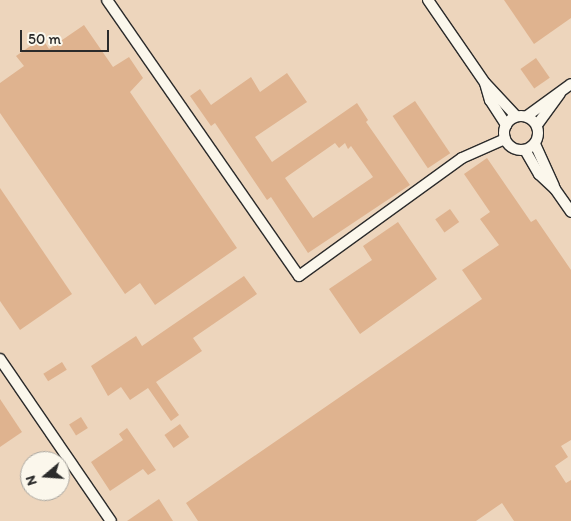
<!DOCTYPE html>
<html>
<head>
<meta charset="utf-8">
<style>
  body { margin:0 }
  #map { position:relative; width:571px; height:521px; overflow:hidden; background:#f3e3d0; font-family:Itim,sans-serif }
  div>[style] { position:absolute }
  .built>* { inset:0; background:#edd5bc }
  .building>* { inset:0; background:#dfb38f; transform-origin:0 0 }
  .roads { filter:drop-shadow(1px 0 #2b2b2b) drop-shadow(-1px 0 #2b2b2b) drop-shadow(0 1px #2b2b2b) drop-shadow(0 -1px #2b2b2b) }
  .street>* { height:10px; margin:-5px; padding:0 5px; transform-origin:5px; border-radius:5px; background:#fbf7ec }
  .street>.ring { margin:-5px; padding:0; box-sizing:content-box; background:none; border:10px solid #fbf7ec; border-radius:50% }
  span { translate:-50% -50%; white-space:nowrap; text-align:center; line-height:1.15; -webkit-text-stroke:4.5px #fbf7ec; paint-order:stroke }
  .north { position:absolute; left:20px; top:451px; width:50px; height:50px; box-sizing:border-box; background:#fbf7ec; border:1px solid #a8a59f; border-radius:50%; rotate:252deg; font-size:14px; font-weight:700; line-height:20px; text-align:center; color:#2b2b2b }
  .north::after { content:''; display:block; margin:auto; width:18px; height:22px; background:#2b2b2b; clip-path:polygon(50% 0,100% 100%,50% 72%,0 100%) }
  .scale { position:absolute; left:20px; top:30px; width:89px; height:22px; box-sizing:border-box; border:2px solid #2b2b2b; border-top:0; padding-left:6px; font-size:15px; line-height:18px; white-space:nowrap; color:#2b2b2b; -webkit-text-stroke:4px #fbf7ec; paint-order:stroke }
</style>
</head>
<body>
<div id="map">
  <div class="built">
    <div style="clip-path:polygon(evenodd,0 0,571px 0,571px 521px,0 521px,0 0,30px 461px,60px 461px,60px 491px,30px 491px,30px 461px)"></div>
  </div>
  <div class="building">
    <div style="clip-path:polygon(504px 0,571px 0,571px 18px,534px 44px)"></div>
    <div style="clip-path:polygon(84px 25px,113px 67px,129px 57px,143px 78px,130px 92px,237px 248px,155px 305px,140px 283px,125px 294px,0 113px,0 83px,24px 66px,16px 56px,42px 38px,49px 49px)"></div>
    <div style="left:536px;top:58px;width:24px;height:19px;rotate:55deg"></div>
    <div style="clip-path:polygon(evenodd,287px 73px,307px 102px,255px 137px,272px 162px,357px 103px,368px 120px,366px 122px,410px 185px,308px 253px,271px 197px,267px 200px,215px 123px,211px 126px,190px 96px,200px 89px,211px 105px,251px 77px,260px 92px,287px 73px,335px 143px,339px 148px,345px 143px,348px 149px,351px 146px,373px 177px,313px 218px,285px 178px,335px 143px)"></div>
    <div style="left:415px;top:101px;width:63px;height:27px;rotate:56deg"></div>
    <div style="clip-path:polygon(487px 158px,531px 222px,536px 219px,571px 270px,571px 440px,561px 446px,568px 457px,555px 466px,566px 483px,571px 480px,571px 521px,514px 521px,502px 503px,476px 521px,198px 521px,186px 503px,482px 299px,462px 270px,499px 245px,480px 219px,490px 212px,464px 174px)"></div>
    <div style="clip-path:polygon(0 188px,72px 294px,20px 330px,0 301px)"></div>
    <div style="left:450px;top:209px;width:16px;height:18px;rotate:55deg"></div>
    <div style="clip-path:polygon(398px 222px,437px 279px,360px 334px,329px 289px,372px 260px,363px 246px)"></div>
    <div style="clip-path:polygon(244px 276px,257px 294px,193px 338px,202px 351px,156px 382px,179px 415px,171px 421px,148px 388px,130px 400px,121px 387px,108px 396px,91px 366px,136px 336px,142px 346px)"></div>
    <div style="left:62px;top:362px;width:9px;height:22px;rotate:58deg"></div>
    <div style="clip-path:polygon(0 399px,22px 432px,0 447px)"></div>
    <div style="left:81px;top:417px;width:13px;height:14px;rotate:58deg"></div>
    <div style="left:180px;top:424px;width:16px;height:19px;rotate:55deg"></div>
    <div style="clip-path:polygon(127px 428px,156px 470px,148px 475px,143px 469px,110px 491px,91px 462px,123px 440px,119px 434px)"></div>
    <div style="clip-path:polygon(159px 499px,173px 521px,127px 521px)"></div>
  </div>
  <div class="roads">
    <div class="street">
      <div style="left:107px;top:0;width:336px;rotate:55.2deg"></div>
      <div style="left:299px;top:276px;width:201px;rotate:-35.9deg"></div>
      <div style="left:462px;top:158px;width:47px;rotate:-23.8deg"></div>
      <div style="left:428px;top:0;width:101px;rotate:55.5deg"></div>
      <div style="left:485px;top:83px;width:18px;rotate:74deg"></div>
      <div style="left:490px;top:100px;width:30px;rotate:57deg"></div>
      <div style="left:486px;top:84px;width:44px;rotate:46.8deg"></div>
      <div class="ring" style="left:504px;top:116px;width:24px;height:24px"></div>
      <div style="left:527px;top:116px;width:54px;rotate:-36deg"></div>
      <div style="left:537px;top:125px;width:39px;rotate:-54deg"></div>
      <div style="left:535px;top:144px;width:46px;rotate:65.7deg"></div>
      <div style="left:525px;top:150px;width:28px;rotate:60deg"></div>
      <div style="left:539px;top:174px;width:22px;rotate:43deg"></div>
      <div style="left:555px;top:189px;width:28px;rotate:55deg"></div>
      <div style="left:0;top:359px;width:196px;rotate:55.6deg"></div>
    </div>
  </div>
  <div class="north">N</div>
  <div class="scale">50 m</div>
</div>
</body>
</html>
